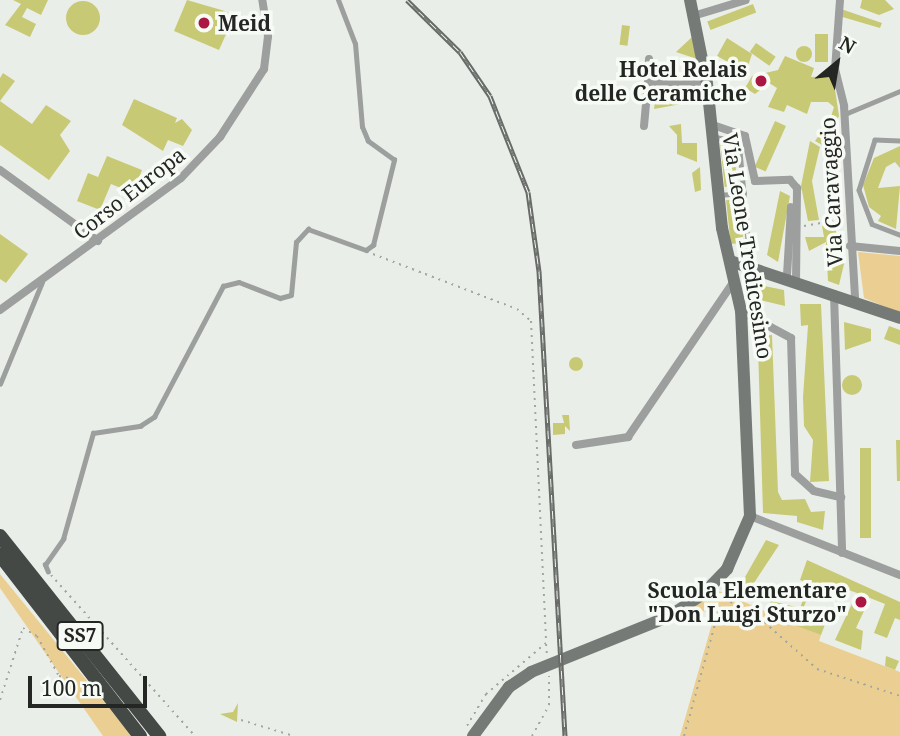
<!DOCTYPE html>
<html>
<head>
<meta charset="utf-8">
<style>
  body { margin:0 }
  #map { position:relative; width:900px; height:736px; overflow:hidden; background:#eaeee8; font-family:"Noto Serif",serif }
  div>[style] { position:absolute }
  .green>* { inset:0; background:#ebce92 }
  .building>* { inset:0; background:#c8c975; transform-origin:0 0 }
  .round { border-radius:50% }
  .path>* { height:2px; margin-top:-1px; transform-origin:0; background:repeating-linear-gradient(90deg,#a3a7a2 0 2px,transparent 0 7px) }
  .lane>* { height:4.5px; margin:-2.25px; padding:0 2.25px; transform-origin:2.25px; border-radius:2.25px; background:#9c9f9d }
  .street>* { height:8px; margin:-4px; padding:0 4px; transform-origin:4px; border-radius:4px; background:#9c9f9d }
  .secondary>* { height:12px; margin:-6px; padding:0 6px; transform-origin:6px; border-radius:6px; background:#767a77 }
  .highway>* { height:14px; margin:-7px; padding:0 7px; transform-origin:7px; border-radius:7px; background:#444946 }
  .rail>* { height:5px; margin-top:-2.5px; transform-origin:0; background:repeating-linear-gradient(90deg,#f7fbf5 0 8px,#686b68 0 16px); box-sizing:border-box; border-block:2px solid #686b68 }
  .dots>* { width:19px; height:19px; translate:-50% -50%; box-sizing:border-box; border:4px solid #f7fbf5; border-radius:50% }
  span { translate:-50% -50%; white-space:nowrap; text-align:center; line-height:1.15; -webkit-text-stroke:7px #f7fbf5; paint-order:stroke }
  .shield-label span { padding:2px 5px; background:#f7fbf5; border:2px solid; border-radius:5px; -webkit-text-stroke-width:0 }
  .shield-label { font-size:19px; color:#242624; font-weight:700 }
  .poi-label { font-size:21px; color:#242624; font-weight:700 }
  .left { translate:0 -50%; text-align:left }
  .right { translate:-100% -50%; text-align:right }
  .street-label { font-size:21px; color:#242624 }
  .north { position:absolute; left:802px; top:28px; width:70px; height:70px; -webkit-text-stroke:5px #f7fbf5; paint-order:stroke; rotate:30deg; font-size:19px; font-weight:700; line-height:28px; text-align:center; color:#242624 }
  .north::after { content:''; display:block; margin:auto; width:24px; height:32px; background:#242624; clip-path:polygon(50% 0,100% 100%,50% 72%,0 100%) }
  .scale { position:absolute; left:28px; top:676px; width:119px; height:32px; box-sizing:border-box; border:4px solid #242624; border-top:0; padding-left:9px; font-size:21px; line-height:24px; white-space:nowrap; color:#242624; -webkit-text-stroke:5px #f7fbf5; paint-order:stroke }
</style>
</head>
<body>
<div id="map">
  <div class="green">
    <div style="clip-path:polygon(858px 252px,900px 256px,900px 313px,864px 298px)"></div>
    <div style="clip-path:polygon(0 574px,132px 736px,103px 736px,0 588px)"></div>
    <div style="clip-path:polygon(714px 589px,821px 635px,819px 641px,900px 672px,900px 736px,680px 736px,715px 613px,690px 609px)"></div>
  </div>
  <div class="building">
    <div style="clip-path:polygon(13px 0,48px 0,41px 15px,27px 8px,22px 17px,36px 24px,30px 37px,5px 25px,21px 4px)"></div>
    <div style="clip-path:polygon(187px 0,235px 14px,219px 50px,174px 31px)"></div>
    <div style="clip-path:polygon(862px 0,885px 0,894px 9px,879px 15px,860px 8px)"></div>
    <div class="round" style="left:66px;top:1px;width:34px;height:34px"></div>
    <div style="left:753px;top:4px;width:9px;height:49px;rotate:69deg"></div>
    <div style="clip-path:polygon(841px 9px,882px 23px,880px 28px,839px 16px)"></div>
    <div style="left:622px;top:25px;width:8px;height:20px;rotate:7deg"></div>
    <div style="left:815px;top:34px;width:13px;height:28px"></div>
    <div style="clip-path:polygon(692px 37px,697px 59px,676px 52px)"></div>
    <div style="clip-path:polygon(727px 38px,752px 54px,746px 72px,717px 56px)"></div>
    <div style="left:756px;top:43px;width:24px;height:11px;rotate:35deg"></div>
    <div class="round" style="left:796px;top:46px;width:16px;height:16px"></div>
    <div style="clip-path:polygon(785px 56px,814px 68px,811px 77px,833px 76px,839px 116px,824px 146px,815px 141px,830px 120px,834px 107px,828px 102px,811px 102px,807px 114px,787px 105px,784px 112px,768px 107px,777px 88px,769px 83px,755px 94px,745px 88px,752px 76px,778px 70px)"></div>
    <div style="clip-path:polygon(3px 73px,15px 81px,0 101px,32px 124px,46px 105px,71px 121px,60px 135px,70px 151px,49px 180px,0 145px,0 78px)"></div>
    <div style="clip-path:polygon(657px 88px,693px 90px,697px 101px,654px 109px)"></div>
    <div style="clip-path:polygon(134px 99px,177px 118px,175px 123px,182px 119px,192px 130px,183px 146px,168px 140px,163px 151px,122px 125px)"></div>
    <div style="left:775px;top:121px;width:12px;height:50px;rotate:24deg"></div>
    <div style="clip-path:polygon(681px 124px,682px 143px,697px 143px,697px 162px,677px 154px,677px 135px,669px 126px)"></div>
    <div style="clip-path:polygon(810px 141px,820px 147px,812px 181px,819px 220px,808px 221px,801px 186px)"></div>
    <div style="left:733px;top:142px;width:44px;height:13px;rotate:84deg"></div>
    <div style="clip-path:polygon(900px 146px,900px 168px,895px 162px,886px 167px,878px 188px,900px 186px,896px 229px,878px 221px,881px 216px,869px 207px,863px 185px,874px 158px)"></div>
    <div style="clip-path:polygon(107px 156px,142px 170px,133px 193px,111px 184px,100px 210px,77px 201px,88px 173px,98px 177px)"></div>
    <div style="clip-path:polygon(700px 167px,701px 190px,695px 192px,692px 173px)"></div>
    <div style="clip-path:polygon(780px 191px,790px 196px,778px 262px,767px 255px)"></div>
    <div style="left:739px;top:199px;width:44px;height:13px;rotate:84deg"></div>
    <div style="clip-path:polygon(834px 223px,844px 264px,839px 285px,828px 281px,826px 242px,809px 251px,805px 237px,824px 237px,822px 226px)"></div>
    <div style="clip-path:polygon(0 234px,28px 254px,6px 283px,0 279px)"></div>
    <div style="clip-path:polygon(755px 284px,784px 290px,785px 306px,756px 299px)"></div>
    <div style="clip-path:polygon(800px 304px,821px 304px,829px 481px,810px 482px,813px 440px,804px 426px,803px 397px,808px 325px,801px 326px)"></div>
    <div style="clip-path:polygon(844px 322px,871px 329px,871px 341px,845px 350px)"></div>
    <div style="clip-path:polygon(889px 326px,900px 330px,900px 345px,884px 339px)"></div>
    <div style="clip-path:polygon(772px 335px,778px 492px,782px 500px,805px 499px,811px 512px,825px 511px,823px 530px,797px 522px,797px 516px,763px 513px,758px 347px,759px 336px)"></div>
    <div class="round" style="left:569px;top:357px;width:14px;height:14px"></div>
    <div class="round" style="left:842px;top:375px;width:20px;height:20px"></div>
    <div style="clip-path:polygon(562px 415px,569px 415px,570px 431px,565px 426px,565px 434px,553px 435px,553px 423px,564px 423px)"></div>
    <div style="clip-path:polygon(896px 440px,900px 440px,900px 481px,897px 481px)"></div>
    <div style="left:860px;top:448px;width:11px;height:90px"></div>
    <div style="clip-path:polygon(766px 540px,779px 545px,748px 592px,750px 600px,732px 600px)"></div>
    <div style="clip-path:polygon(807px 560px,900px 602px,900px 620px,895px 618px,887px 638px,874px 633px,885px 604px,870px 598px,856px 628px,863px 631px,861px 650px,835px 640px,857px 593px,832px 584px,830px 591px,813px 584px,803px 609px,826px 622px,821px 635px,766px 614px,771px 601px,800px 608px,809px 583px,800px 580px)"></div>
    <div style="clip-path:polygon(886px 656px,899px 661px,895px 670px,885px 666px)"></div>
    <div style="clip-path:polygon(238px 703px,237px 722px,220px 714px,233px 712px)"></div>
  </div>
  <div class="path">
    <div style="left:804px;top:226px;width:40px;rotate:-10deg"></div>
    <div style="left:373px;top:254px;width:154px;rotate:20.9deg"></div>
    <div style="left:517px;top:309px;width:18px;rotate:41deg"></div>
    <div style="left:531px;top:321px;width:322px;rotate:87.3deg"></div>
    <div style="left:546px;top:643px;width:79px;rotate:139.6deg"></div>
    <div style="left:486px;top:694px;width:41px;rotate:121deg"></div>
    <div style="left:51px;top:575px;width:216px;rotate:48.2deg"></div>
    <div style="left:724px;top:599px;width:33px;rotate:25deg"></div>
    <div style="left:754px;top:613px;width:84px;rotate:41.6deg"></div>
    <div style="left:817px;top:669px;width:87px;rotate:18deg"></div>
    <div style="left:546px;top:644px;width:12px;rotate:85deg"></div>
    <div style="left:0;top:700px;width:76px;rotate:-72.3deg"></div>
    <div style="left:23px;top:628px;width:16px;rotate:30deg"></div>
    <div style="left:37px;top:636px;width:46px;rotate:61.2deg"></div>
    <div style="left:59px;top:676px;width:14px;rotate:12deg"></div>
    <div style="left:241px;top:720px;width:55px;rotate:16.8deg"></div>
    <div style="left:532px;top:736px;width:35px;rotate:-61deg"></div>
    <div style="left:549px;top:705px;width:29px;rotate:-90deg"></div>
    <div style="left:684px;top:736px;width:154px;rotate:-74.5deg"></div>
  </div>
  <div class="lane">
    <div style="left:845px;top:114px;width:60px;rotate:-22.7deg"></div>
    <div style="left:716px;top:137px;width:24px;rotate:12deg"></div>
    <div style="left:739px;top:142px;width:51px;rotate:84.4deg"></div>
    <div style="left:900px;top:141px;width:25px;rotate:-178deg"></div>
    <div style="left:875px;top:140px;width:52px;rotate:107.7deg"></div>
    <div style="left:859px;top:190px;width:36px;rotate:69deg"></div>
    <div style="left:872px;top:224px;width:30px;rotate:21deg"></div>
    <div style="left:719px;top:195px;width:25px;rotate:-5deg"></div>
    <div style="left:744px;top:193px;width:48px;rotate:85.2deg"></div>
    <div style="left:0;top:384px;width:110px;rotate:-67.6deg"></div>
    <div style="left:48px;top:572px;width:8px;rotate:-113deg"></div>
    <div style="left:45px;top:565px;width:32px;rotate:-55deg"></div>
    <div style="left:63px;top:539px;width:110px;rotate:-74.2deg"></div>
    <div style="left:93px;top:433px;width:48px;rotate:-8.5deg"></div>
    <div style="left:140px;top:426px;width:17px;rotate:-33deg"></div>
    <div style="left:154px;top:417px;width:148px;rotate:-62.2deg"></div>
    <div style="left:223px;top:286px;width:16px;rotate:-14deg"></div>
    <div style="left:239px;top:282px;width:44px;rotate:21.3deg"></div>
    <div style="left:280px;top:298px;width:11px;rotate:-15deg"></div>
    <div style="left:291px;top:295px;width:53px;rotate:-84.6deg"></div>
    <div style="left:296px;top:242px;width:18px;rotate:-47deg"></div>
    <div style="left:308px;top:229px;width:62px;rotate:19.9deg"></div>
    <div style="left:366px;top:250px;width:9px;rotate:-36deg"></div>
    <div style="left:373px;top:245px;width:88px;rotate:-76.1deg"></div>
    <div style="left:394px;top:160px;width:32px;rotate:-144deg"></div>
    <div style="left:368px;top:141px;width:15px;rotate:-113deg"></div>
    <div style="left:362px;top:127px;width:83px;rotate:-94.8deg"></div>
    <div style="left:355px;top:44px;width:47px;rotate:-111.1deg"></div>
  </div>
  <div class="street">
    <div style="left:840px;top:0;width:69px;rotate:94.1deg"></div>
    <div style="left:835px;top:69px;width:38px;rotate:76deg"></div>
    <div style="left:844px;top:106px;width:193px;rotate:86.7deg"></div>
    <div style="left:693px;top:16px;width:55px;rotate:-16.8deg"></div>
    <div style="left:649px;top:59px;width:23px;rotate:92deg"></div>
    <div style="left:648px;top:82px;width:59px;rotate:1.9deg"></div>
    <div style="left:710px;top:124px;width:37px;rotate:19deg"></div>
    <div style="left:745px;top:136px;width:46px;rotate:77.5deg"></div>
    <div style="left:755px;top:181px;width:35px;rotate:-2deg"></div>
    <div style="left:790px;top:180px;width:11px;rotate:49deg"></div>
    <div style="left:797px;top:188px;width:91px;rotate:90.6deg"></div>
    <div style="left:644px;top:126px;width:44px;rotate:-84.8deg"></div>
    <div style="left:0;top:170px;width:121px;rotate:35.9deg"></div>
    <div style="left:850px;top:246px;width:50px;rotate:5.7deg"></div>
    <div style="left:787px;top:275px;width:68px;rotate:-86.6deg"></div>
    <div style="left:834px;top:294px;width:259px;rotate:88.2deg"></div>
    <div style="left:0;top:310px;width:224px;rotate:-36.1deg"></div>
    <div style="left:181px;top:178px;width:57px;rotate:-46.4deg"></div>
    <div style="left:220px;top:137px;width:81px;rotate:-57.1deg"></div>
    <div style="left:264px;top:69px;width:33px;rotate:-83deg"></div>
    <div style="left:268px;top:36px;width:36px;rotate:-99deg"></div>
    <div style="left:741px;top:311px;width:57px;rotate:28.4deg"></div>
    <div style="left:791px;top:338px;width:136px;rotate:88.3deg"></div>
    <div style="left:795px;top:474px;width:25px;rotate:42deg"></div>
    <div style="left:814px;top:491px;width:28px;rotate:13deg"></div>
    <div style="left:576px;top:445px;width:53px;rotate:-8.7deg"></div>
    <div style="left:628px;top:437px;width:189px;rotate:-55.8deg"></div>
    <div style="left:750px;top:516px;width:161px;rotate:21.5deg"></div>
  </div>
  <div class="secondary">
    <div style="left:730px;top:261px;width:179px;rotate:18.5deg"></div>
    <div style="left:473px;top:736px;width:61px;rotate:-53.7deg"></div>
    <div style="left:509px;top:687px;width:27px;rotate:-34deg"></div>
    <div style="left:531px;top:672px;width:148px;rotate:-21.9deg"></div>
    <div style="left:668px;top:617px;width:42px;rotate:-33.3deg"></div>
    <div style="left:703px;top:594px;width:35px;rotate:-46deg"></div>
    <div style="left:727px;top:569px;width:58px;rotate:-66.5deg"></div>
    <div style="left:750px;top:516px;width:205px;rotate:-92.5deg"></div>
    <div style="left:741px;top:311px;width:85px;rotate:-102.9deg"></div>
    <div style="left:722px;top:228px;width:145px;rotate:-95.9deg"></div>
    <div style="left:707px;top:84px;width:86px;rotate:-101.4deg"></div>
  </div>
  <div class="highway">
    <div style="left:0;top:536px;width:256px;rotate:51.5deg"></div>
    <div style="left:0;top:555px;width:229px;rotate:52.3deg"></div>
  </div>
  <div class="rail">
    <div style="left:407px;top:0;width:74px;rotate:44.5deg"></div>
    <div style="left:460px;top:52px;width:53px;rotate:55.7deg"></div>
    <div style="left:490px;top:96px;width:103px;rotate:68.4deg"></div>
    <div style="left:528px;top:192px;width:80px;rotate:82.1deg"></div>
    <div style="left:539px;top:271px;width:466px;rotate:86.8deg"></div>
  </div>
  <div class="dots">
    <div style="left:204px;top:23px;background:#ab1743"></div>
    <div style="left:761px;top:81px;background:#ab1743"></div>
    <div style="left:861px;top:602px;background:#ab1743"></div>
  </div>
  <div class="shield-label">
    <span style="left:80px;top:636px">SS7</span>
  </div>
  <div class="poi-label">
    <span class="left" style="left:218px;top:23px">Meid</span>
    <span class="right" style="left:747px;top:81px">Hotel Relais<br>delle Ceramiche</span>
    <span class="right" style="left:847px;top:602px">Scuola Elementare<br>"Don Luigi Sturzo"</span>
  </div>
  <div class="street-label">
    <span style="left:831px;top:192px;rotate:-93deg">Via Caravaggio</span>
    <span style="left:129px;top:193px;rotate:-38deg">Corso Europa</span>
    <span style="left:748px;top:246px;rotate:81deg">Via Leone Tredicesimo</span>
  </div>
  <div class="north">N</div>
  <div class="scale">100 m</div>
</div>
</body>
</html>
